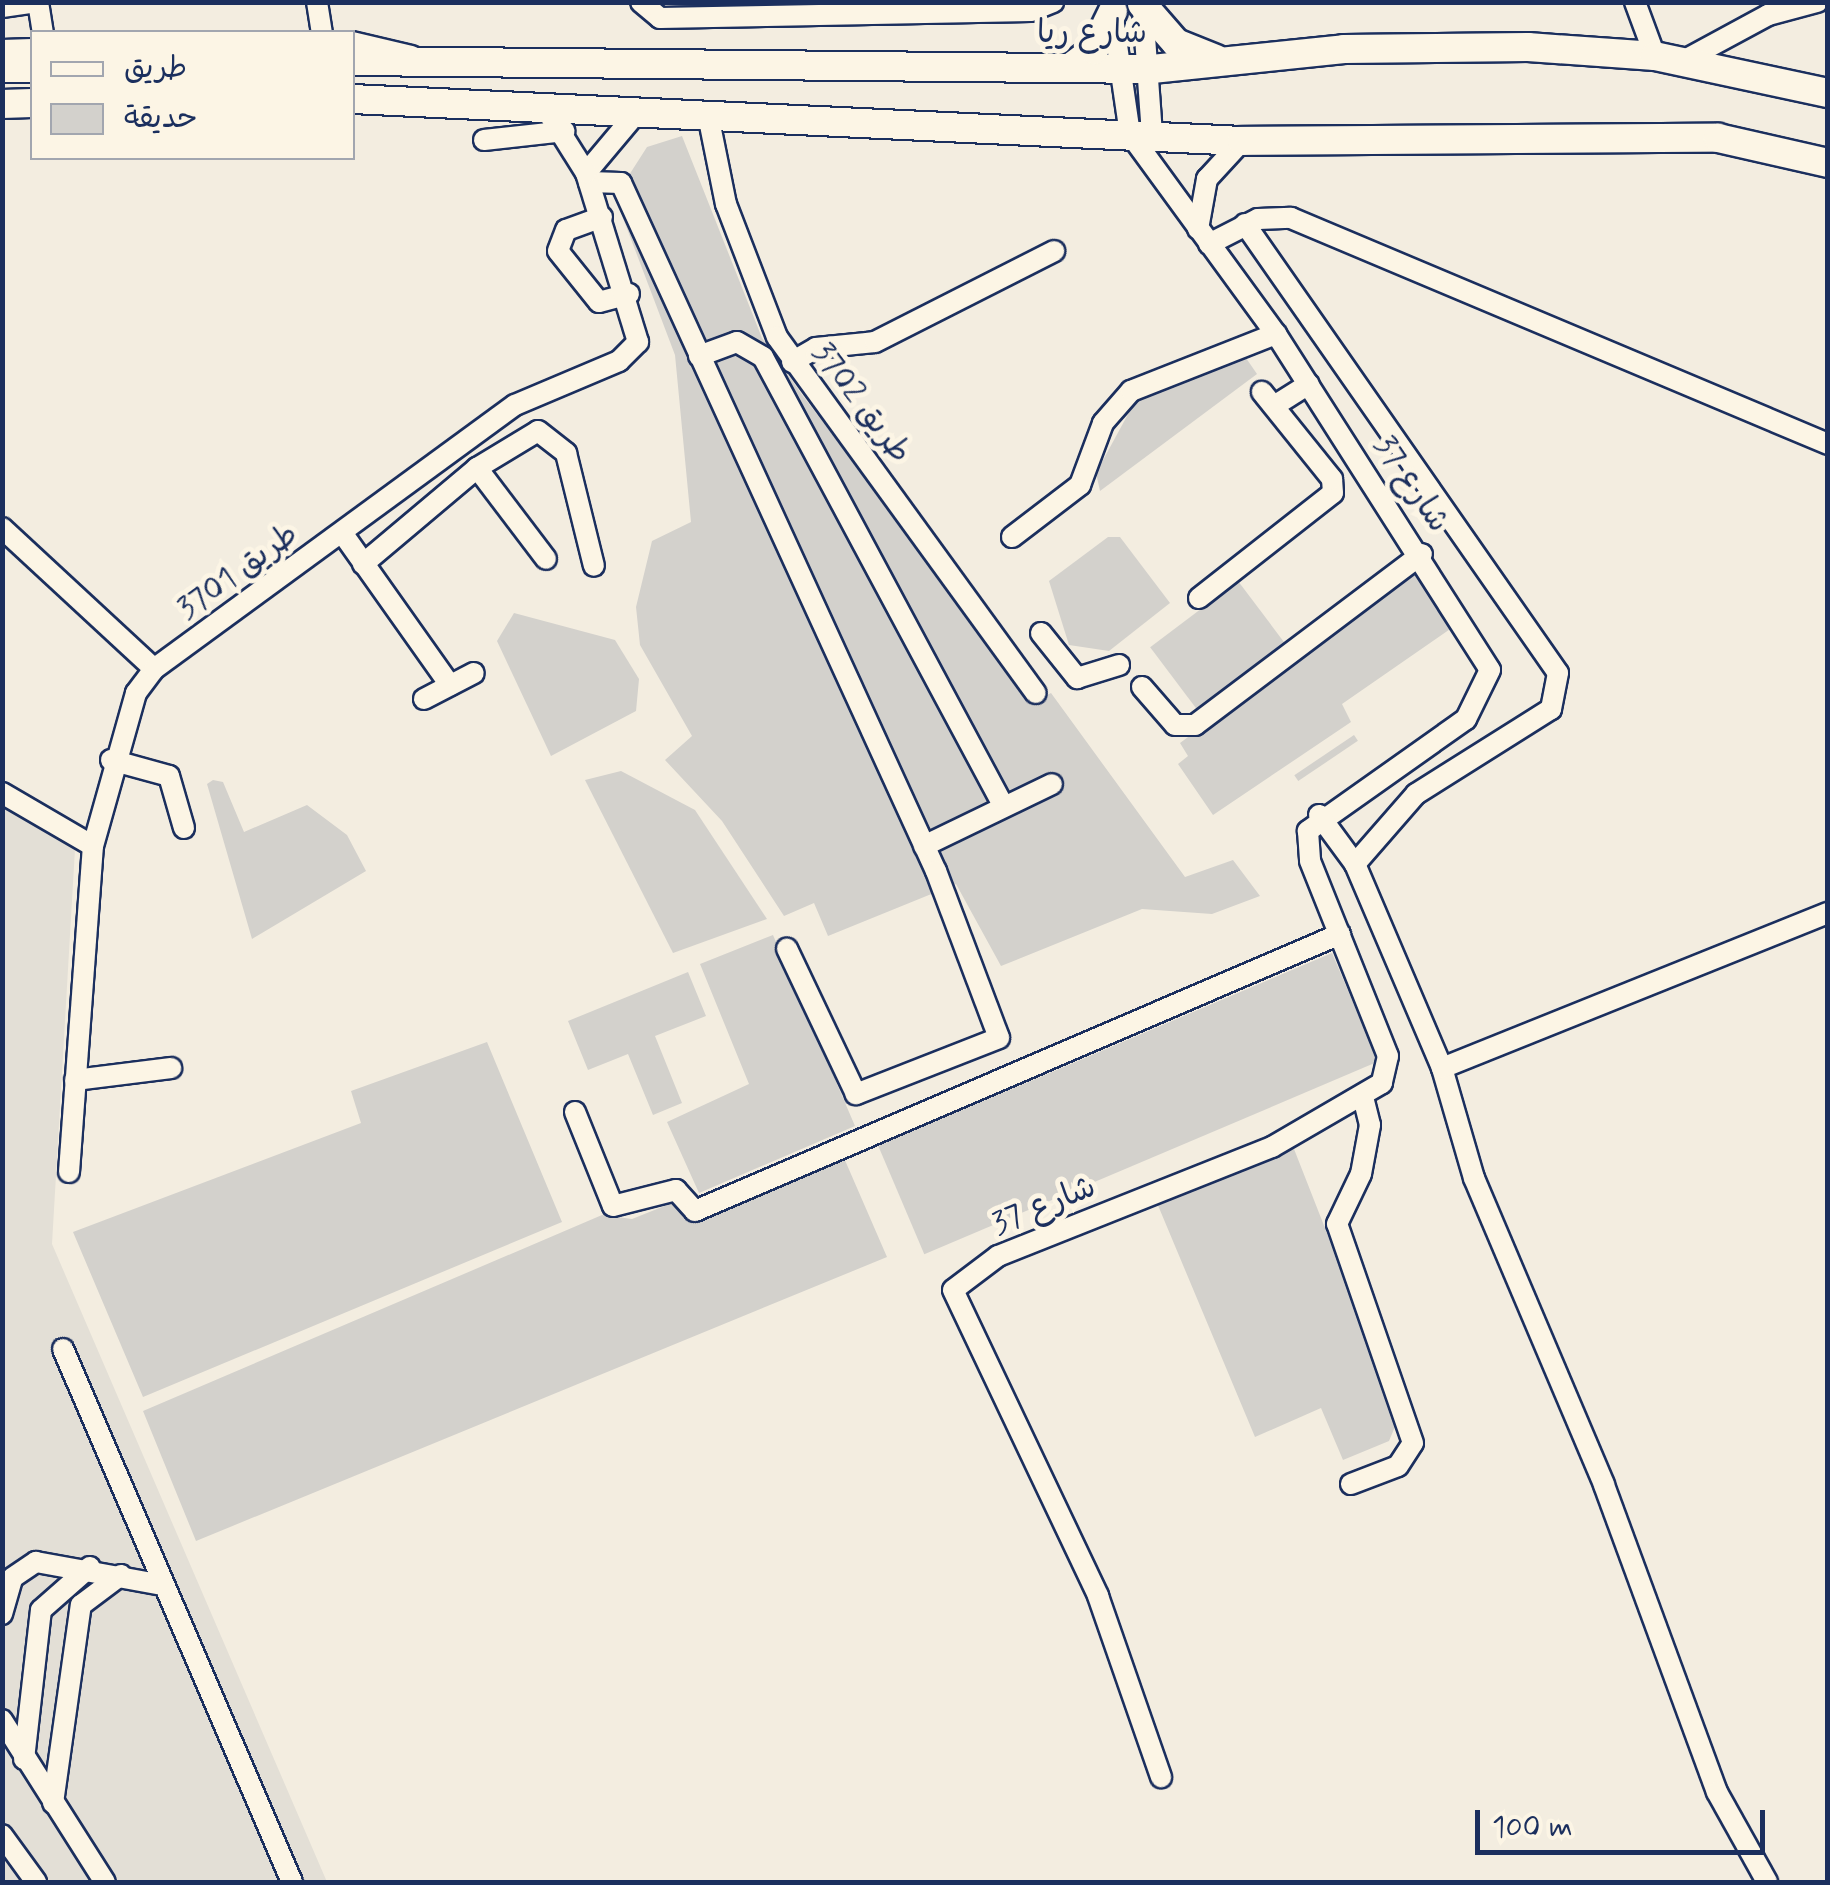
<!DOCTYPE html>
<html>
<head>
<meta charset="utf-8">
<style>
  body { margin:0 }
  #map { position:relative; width:1830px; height:1885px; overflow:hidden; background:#f3ede0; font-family:Mynerve,"Playpen Sans Arabic",sans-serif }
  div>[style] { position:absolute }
  .built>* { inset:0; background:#e3dfd6 }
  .green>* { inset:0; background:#d3d1cc; transform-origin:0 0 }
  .roads { filter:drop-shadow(2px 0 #1b2f5e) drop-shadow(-2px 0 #1b2f5e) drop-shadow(0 2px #1b2f5e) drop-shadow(0 -2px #1b2f5e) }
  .minor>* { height:20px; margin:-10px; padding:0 10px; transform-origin:10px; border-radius:10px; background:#fcf5e5 }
  .major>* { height:28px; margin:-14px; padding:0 14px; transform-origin:14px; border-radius:14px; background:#fcf5e5 }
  span { translate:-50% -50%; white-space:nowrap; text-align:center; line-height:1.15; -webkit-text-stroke:10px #fcf5e5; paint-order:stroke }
  .street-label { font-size:32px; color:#1b2f5e }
  .frame { position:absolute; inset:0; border:5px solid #1b2f5e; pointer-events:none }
  .legend { position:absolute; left:30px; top:30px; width:325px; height:130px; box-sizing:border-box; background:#fcf5e5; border:2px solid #a2a6af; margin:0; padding:12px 18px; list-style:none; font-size:30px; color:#1b2f5e }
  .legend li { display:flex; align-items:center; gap:20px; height:50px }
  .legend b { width:50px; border:2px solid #a2a6af }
  .scale { position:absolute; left:1475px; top:1810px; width:290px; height:45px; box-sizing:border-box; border:5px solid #1b2f5e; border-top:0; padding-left:12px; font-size:30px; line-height:35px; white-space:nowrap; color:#1b2f5e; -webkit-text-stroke:8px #fcf5e5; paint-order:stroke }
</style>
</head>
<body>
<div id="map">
  <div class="built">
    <div style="clip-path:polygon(3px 806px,75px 849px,52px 1244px,327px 1882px,3px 1882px)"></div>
  </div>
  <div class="green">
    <div style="clip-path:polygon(682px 136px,762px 338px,803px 396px,1035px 701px,1051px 693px,1185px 877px,1233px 860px,1260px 896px,1212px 914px,1142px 909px,1001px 966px,956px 884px,828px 936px,814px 903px,784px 916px,722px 821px,665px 760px,692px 736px,640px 645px,636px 607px,652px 541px,691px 522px,675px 355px,615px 197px,647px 147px)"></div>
    <div style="clip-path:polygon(1246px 358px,1257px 374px,1100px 491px,1096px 473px,1133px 405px,1162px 385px)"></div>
    <div style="clip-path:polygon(1108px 537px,1120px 537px,1170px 603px,1109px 651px,1069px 645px,1049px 581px)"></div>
    <div style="clip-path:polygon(1414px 570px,1456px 625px,1342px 704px,1351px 722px,1213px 815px,1178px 764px,1188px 756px,1180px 743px)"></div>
    <div style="left:1238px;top:581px;width:81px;height:110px;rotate:53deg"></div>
    <div style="clip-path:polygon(514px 613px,615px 640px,639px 679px,636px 711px,551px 756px,497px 641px)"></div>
    <div style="left:1354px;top:735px;width:7px;height:72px;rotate:56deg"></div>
    <div style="clip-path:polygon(621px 771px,695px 810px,767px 919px,673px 953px,585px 780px)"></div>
    <div style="clip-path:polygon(213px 780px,223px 782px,244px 832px,307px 805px,347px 835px,366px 871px,252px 939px,207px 784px)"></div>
    <div style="clip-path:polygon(773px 935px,855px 1126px,699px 1193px,667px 1122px,749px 1084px,700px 964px)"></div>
    <div style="left:1332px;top:953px;width:118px;height:493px;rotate:67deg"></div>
    <div style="clip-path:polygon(688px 972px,706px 1016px,655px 1036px,682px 1103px,653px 1115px,628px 1054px,588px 1070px,568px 1021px)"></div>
    <div style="clip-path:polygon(487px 1042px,562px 1222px,143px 1397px,73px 1232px,361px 1123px,351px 1091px)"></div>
    <div style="clip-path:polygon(1294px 1149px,1399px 1417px,1389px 1441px,1343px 1460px,1321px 1408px,1255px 1437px,1157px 1203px)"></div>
    <div style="clip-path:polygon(844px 1158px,887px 1257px,196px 1541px,143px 1411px,602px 1215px,632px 1219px,672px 1203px,692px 1220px)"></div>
  </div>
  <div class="roads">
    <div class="minor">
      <div style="left:38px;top:2px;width:30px;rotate:81deg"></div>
      <div style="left:317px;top:2px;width:30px;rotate:81deg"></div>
      <div style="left:641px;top:2px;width:25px;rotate:40deg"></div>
      <div style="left:660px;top:18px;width:371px;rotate:-1.1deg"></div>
      <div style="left:1031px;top:11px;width:24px;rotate:-22deg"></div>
      <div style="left:1635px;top:2px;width:58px;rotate:69.7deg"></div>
      <div style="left:1111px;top:4px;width:131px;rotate:81.7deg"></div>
      <div style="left:1130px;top:134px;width:248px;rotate:53.9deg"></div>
      <div style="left:1276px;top:334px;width:398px;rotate:57.5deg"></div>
      <div style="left:1490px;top:670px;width:55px;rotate:116.1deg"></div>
      <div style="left:1466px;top:719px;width:194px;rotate:144.7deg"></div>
      <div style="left:1308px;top:831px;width:30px;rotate:86deg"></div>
      <div style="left:1310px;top:861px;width:210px;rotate:68.2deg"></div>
      <div style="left:1388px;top:1056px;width:28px;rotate:103deg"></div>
      <div style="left:1382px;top:1083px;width:127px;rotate:149.8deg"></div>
      <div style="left:1272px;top:1147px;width:295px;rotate:158.3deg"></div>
      <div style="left:998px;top:1256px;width:56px;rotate:142.9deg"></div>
      <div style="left:953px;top:1290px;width:339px;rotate:64.6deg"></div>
      <div style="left:1098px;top:1596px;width:192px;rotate:70.8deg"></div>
      <div style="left:2px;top:7px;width:35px;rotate:-8deg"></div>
      <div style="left:1143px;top:9px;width:127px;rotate:85.9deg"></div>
      <div style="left:352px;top:42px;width:61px;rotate:13.3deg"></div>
      <div style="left:2px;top:50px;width:30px;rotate:-2deg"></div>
      <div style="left:1683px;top:61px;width:97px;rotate:-28.4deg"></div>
      <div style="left:1768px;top:15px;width:51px;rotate:-14.9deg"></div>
      <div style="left:708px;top:115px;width:91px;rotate:78.6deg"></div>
      <div style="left:726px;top:204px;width:142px;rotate:69deg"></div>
      <div style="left:777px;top:337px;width:440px;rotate:54deg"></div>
      <div style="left:484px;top:140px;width:81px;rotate:-6.3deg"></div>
      <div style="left:586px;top:173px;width:81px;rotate:-50deg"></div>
      <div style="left:589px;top:182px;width:32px;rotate:2deg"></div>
      <div style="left:621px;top:183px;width:757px;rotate:65.4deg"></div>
      <div style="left:936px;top:871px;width:178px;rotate:69.3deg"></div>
      <div style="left:999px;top:1038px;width:154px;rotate:158.6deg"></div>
      <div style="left:856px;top:1094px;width:161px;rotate:-115.4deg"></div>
      <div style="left:602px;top:217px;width:38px;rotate:160deg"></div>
      <div style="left:566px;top:230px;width:22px;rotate:111deg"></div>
      <div style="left:558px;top:251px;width:65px;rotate:51.2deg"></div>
      <div style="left:599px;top:302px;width:31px;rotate:-15deg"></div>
      <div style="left:1245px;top:224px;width:547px;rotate:55.12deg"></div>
      <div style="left:1558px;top:673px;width:37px;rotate:101deg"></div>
      <div style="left:1551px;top:709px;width:160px;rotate:147.8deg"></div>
      <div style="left:1416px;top:794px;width:93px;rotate:131.1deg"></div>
      <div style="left:1198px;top:229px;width:51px;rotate:-79.8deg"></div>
      <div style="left:1207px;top:179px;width:52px;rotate:-47.4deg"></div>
      <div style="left:1209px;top:244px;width:55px;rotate:-27deg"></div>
      <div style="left:1258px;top:219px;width:33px;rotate:-2deg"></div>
      <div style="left:1291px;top:218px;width:583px;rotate:22.82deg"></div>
      <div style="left:699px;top:356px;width:40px;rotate:-20.2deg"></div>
      <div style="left:737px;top:342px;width:30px;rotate:30deg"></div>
      <div style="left:763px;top:357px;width:510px;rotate:61.83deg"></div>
      <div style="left:792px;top:362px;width:28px;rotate:-30deg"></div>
      <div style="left:816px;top:348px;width:59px;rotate:-5.8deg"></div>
      <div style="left:875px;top:342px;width:201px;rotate:-26.9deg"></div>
      <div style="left:1274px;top:406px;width:41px;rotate:-32.2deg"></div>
      <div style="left:477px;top:468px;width:114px;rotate:52.8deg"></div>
      <div style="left:2px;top:528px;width:207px;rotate:42.8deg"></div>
      <div style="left:343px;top:534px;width:185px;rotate:54.7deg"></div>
      <div style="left:1012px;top:537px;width:86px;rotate:-37.4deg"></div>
      <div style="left:1080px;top:485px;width:66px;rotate:-69.6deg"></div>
      <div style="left:1103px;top:423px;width:43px;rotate:-48.8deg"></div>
      <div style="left:1131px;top:391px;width:156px;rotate:-21.5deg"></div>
      <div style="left:363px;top:564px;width:149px;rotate:-40.1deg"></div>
      <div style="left:477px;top:468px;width:71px;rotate:-31.2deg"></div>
      <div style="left:538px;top:431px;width:36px;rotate:38deg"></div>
      <div style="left:566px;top:453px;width:116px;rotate:76.1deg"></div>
      <div style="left:1199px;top:598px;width:170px;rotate:-38.1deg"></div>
      <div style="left:1333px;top:493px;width:14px;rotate:-94deg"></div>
      <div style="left:1332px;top:479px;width:112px;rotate:-128.8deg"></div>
      <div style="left:1041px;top:633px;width:58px;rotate:51.3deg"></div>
      <div style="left:1077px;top:678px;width:44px;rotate:-17.2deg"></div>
      <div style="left:1142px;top:687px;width:50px;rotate:49deg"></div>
      <div style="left:1175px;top:725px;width:20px"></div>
      <div style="left:1195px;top:725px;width:284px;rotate:-37deg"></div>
      <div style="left:424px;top:699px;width:56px;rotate:-27.5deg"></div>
      <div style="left:111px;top:760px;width:60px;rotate:15.4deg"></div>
      <div style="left:169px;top:776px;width:54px;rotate:73.9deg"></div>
      <div style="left:2px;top:793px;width:105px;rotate:30.2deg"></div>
      <div style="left:1319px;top:815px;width:61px;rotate:53.7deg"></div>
      <div style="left:1355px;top:864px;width:222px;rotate:66.9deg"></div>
      <div style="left:1442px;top:1068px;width:115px;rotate:73.8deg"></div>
      <div style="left:1474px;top:1178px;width:333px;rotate:67deg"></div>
      <div style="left:1604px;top:1485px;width:327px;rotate:69.8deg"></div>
      <div style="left:1717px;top:1792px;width:103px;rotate:60.9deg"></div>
      <div style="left:924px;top:846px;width:142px;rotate:-25.8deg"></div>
      <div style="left:1442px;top:1068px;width:416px;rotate:-21.9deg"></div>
      <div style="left:75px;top:1080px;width:97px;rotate:-7.1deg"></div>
      <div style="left:575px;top:1112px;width:101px;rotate:68deg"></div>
      <div style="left:613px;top:1206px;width:65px;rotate:-14.3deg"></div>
      <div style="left:676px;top:1190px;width:28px;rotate:48deg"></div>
      <div style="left:695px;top:1211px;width:702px;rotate:-23.24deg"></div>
      <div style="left:69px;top:1172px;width:327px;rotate:-85.8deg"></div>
      <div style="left:93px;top:846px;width:159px;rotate:-74.3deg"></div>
      <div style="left:136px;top:693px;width:30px;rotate:-53deg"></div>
      <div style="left:154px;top:669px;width:447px;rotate:-36.2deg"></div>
      <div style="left:515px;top:405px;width:113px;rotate:-22.9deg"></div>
      <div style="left:619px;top:361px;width:27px;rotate:-45deg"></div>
      <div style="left:638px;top:342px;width:177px;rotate:-107.1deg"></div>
      <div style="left:586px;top:173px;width:79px;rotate:-122.1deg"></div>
      <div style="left:63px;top:1349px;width:580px;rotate:66.75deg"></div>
      <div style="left:1351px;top:1484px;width:50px;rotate:-21deg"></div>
      <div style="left:1398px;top:1466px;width:27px;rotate:-57deg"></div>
      <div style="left:1413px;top:1443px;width:232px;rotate:-109.1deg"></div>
      <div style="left:1337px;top:1224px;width:55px;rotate:-64.4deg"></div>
      <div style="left:1361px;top:1174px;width:50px;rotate:-79.6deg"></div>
      <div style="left:1370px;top:1125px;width:29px;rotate:-104deg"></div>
      <div style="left:2px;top:1614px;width:37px;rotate:-74deg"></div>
      <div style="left:12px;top:1578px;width:29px;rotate:-34deg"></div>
      <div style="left:36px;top:1562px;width:128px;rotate:10.3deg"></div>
      <div style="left:2px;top:1720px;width:192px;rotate:57.6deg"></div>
      <div style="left:24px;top:1759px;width:150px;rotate:-83.5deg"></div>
      <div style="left:41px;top:1610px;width:65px;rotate:-41.3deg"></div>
      <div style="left:53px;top:1803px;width:200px;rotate:-82deg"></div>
      <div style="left:81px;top:1605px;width:50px;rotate:-36.9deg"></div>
      <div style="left:2px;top:1835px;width:58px;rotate:54.1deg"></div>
    </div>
    <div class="major">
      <div style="left:1142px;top:4px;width:52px;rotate:48.9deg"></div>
      <div style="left:1176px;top:43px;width:43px;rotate:21.8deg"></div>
      <div style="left:352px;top:61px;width:800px;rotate:0.57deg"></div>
      <div style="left:1152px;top:69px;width:193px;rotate:-5.9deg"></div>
      <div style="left:1344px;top:49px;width:184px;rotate:-0.6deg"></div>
      <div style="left:1528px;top:47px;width:127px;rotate:4.1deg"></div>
      <div style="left:1655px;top:56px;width:177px;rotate:12.1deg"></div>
      <div style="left:2px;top:68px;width:30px"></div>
      <div style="left:1070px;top:68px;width:30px;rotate:-37deg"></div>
      <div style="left:1094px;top:50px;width:43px;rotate:-64deg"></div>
      <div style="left:352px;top:99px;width:891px;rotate:2.7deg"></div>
      <div style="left:1242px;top:141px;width:476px;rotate:-0.4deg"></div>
      <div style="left:1718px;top:138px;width:113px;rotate:12.8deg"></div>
      <div style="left:2px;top:104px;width:30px;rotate:-2deg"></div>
    </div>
  </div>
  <div class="street-label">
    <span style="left:1092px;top:33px">شارع ريا</span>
    <span style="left:861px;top:403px;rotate:53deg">طريق 3702</span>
    <span style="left:1411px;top:484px;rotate:56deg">شارع 37</span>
    <span style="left:238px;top:572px;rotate:-36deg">طريق 3701</span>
    <span style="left:1044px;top:1206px;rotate:-22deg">شارع 37</span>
  </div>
  <div class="frame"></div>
  <ul class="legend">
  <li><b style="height:12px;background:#fcf5e5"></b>طريق</li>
  <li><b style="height:28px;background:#d3d1cc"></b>حديقة</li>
  </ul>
  <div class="scale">100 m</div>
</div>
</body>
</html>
